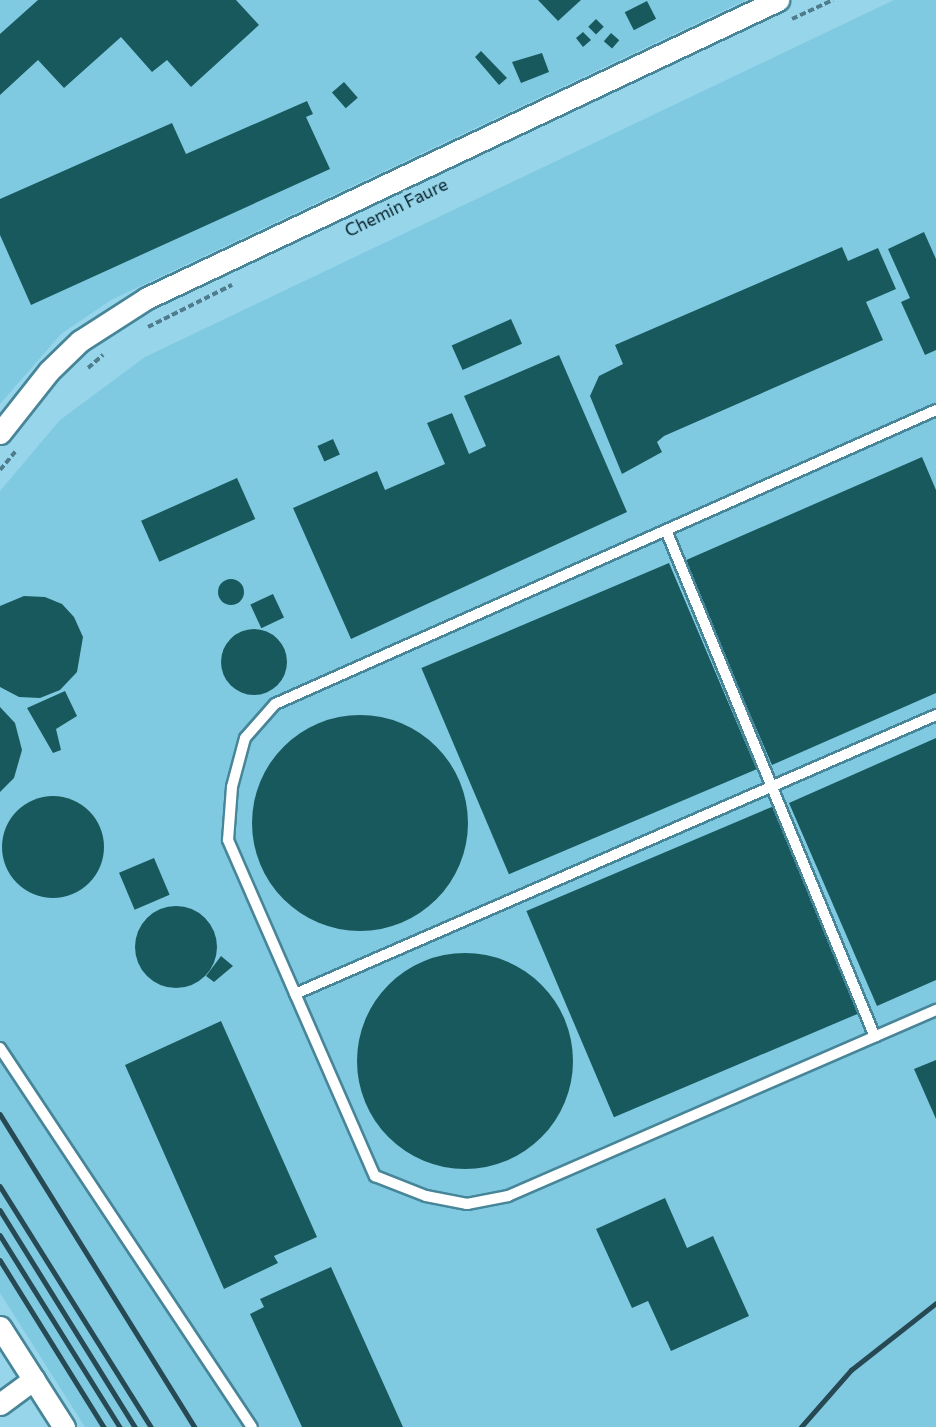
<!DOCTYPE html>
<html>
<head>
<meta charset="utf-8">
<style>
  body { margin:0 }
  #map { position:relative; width:936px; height:1427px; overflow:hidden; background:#96d5ea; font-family:Commissioner,sans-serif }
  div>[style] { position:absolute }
  .built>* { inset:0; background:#80cae1 }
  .building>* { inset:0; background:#18595d; transform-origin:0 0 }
  .round { border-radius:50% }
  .path>* { height:4px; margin-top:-2px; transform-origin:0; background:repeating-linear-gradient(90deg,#4f7c8b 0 6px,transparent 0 9px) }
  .roads { filter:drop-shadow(2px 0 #478598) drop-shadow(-2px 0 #478598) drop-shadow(0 2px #478598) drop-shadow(0 -2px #478598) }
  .lane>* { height:10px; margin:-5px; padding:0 5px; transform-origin:5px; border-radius:5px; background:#fff }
  .street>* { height:21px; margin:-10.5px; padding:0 10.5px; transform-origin:10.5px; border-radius:10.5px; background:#fff }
  .rail>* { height:4.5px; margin:-2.25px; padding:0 2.25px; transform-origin:2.25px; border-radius:2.25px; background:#264954 }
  span { translate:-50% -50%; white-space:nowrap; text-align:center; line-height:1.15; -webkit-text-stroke:6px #96d5ea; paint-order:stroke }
  .street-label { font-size:18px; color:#051f27 }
</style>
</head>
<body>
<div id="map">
  <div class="built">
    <div style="clip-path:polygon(0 0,746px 0,111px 300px,61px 334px,0 404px)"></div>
    <div style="clip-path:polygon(894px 0,936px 0,936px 1427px,85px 1427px,0 1293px,0 491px,60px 420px,145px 357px)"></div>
  </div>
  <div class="building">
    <div style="clip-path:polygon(38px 0,236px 0,259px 25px,191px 87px,167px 60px,152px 72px,121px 37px,64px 88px,38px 60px,0 95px,0 34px)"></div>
    <div style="clip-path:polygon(538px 0,581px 0,558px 21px)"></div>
    <div style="left:647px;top:1px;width:20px;height:25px;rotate:63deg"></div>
    <div style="left:596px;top:19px;width:11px;height:11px;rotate:45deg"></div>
    <div style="clip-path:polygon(583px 32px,591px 40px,583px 47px,576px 38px)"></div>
    <div style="left:611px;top:33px;width:11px;height:11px;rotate:41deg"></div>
    <div style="clip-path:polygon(481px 51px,507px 78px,499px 85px,475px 57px)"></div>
    <div style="clip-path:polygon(542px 53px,549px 72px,521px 83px,512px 62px)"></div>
    <div style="left:344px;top:82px;width:21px;height:16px;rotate:49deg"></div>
    <div style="clip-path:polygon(307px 101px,313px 114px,306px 117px,330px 169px,31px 305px,0 235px,0 199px,172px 123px,186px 154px)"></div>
    <div style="clip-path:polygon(924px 232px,936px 259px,936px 350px,925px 355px,901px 302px,910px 298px,888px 249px)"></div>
    <div style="clip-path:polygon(842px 247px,848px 261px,878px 248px,896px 289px,866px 302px,883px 340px,664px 436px,657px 442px,662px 452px,622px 474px,590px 396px,599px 376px,623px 364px,615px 345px)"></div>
    <div style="left:511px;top:319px;width:27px;height:65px;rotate:66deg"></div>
    <div style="clip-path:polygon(559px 355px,627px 512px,351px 639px,293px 508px,377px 471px,385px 490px,445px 464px,427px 423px,452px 413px,469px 454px,486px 446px,464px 396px)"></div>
    <div style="left:333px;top:439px;width:17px;height:17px;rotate:66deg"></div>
    <div style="clip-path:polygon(922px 457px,936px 490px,936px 693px,772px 765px,684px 561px)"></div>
    <div style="left:237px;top:478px;width:45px;height:105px;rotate:66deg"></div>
    <div style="left:669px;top:563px;width:224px;height:269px;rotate:67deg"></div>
    <div class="round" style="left:218px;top:579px;width:26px;height:26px"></div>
    <div style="left:273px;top:594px;width:26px;height:25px;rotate:65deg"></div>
    <div style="clip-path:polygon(24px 596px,45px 597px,62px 604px,74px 617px,83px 637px,77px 672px,60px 690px,40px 698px,19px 697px,0 687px,0 606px)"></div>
    <div class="round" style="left:221px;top:629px;width:66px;height:66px"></div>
    <div style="clip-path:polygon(65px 691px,77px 716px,56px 729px,61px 750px,53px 753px,27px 708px)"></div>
    <div style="clip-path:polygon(0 707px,15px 723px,22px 750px,14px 778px,0 792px)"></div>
    <div class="round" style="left:252px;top:715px;width:216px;height:216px"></div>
    <div style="clip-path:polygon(936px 738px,936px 980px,877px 1006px,789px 803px)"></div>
    <div class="round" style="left:2px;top:796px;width:102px;height:102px"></div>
    <div style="left:774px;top:806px;width:224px;height:269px;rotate:67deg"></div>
    <div style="left:154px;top:858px;width:40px;height:38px;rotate:67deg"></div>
    <div class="round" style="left:135px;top:906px;width:82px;height:82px"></div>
    <div class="round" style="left:357px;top:953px;width:216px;height:216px"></div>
    <div style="clip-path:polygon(221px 956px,233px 966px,214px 982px,206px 976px)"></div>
    <div style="clip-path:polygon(221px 1021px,317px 1237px,274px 1256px,278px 1263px,224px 1289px,125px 1065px)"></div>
    <div style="clip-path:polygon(936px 1060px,936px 1119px,914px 1069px)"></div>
    <div style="clip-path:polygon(665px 1198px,687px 1248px,713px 1236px,749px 1316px,671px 1351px,648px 1301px,632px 1308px,596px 1229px)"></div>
    <div style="clip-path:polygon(331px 1267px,403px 1427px,302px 1427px,250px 1314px,264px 1307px,260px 1299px)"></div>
  </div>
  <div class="path">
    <div style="left:792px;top:19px;width:45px;rotate:-24.9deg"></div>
    <div style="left:148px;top:327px;width:94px;rotate:-26.6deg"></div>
    <div style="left:88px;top:368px;width:20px;rotate:-41deg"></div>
    <div style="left:0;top:470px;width:26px;rotate:-50deg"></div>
  </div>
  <div class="roads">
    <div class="lane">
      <div style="left:936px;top:410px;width:723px;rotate:156.02deg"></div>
      <div style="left:275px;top:704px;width:45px;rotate:131.4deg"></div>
      <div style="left:245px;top:738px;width:51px;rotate:104.9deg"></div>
      <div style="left:232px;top:787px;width:53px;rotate:94.3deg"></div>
      <div style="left:228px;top:840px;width:367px;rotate:66.4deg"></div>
      <div style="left:375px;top:1176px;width:55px;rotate:21.4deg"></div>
      <div style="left:426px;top:1196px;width:42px;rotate:11deg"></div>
      <div style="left:467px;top:1204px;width:42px;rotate:-11deg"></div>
      <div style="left:508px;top:1196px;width:467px;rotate:-23.5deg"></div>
      <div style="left:666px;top:530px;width:548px;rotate:67.6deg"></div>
      <div style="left:295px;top:994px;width:699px;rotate:-23.52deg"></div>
      <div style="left:0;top:1048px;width:455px;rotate:56.4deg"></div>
    </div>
    <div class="street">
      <div style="left:0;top:433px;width:79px;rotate:-51.7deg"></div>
      <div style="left:49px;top:371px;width:43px;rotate:-44.1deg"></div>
      <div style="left:80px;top:341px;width:80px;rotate:-32.7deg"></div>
      <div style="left:147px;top:298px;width:698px;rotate:-25.28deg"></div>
      <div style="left:0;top:1327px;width:119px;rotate:57.4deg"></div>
      <div style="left:0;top:1404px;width:42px;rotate:-36.3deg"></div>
    </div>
  </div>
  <div class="rail">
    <div style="left:0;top:1114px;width:369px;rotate:58.1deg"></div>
    <div style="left:0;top:1186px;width:284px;rotate:57.9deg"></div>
    <div style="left:0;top:1210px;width:256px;rotate:58.1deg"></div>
    <div style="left:0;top:1235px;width:226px;rotate:58deg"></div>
    <div style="left:0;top:1260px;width:197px;rotate:58.1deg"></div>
    <div style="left:801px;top:1427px;width:76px;rotate:-48.7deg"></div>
    <div style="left:851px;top:1370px;width:108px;rotate:-38.2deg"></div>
  </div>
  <div class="street-label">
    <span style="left:396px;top:207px;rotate:-26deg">Chemin Faure</span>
  </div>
</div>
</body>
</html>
